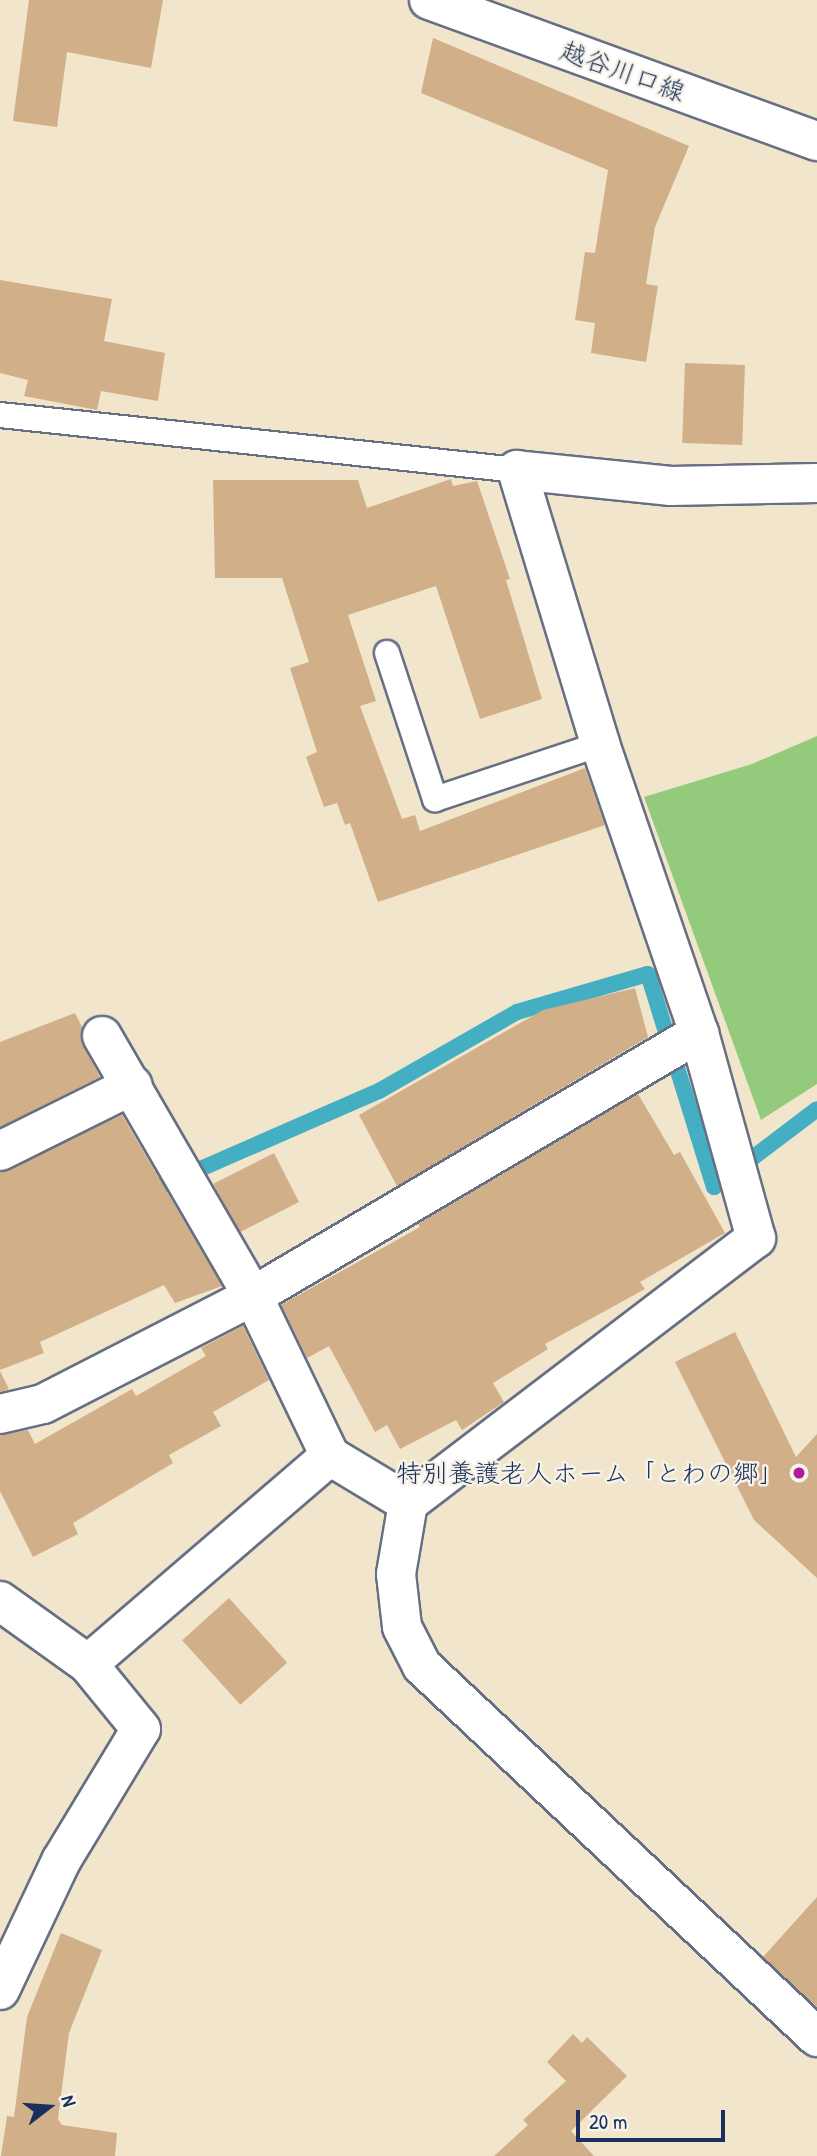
<!DOCTYPE html>
<html>
<head>
<meta charset="utf-8">
<style>
  body { margin:0 }
  #map { position:relative; width:817px; height:2156px; overflow:hidden; background:#f1e5cc; font-family:"Patrick Hand","Klee One",sans-serif }
  div>[style] { position:absolute }
  .green>* { inset:0; background:#94ca7c }
  .stream>* { height:16px; margin:-8px; padding:0 8px; transform-origin:8px; border-radius:8px; background:#44afc2 }
  .building>* { inset:0; background:#d1af89; transform-origin:0 0 }
  .roads { filter:drop-shadow(2px 0 #666f84) drop-shadow(-2px 0 #666f84) drop-shadow(0 2px #666f84) drop-shadow(0 -2px #666f84) }
  .lane>* { height:24px; margin:-12px; padding:0 12px; transform-origin:12px; border-radius:12px; background:#fff }
  .street>* { height:38px; margin:-19px; padding:0 19px; transform-origin:19px; border-radius:19px; background:#fff }
  .secondary>* { height:38px; margin:-19px; padding:0 19px; transform-origin:19px; border-radius:19px; background:#fff }
  .dots>* { width:19px; height:19px; translate:-50% -50%; box-sizing:border-box; border:4px solid #f7f3e8; border-radius:50% }
  span { translate:-50% -50%; white-space:nowrap; text-align:center; line-height:1.15; -webkit-text-stroke:5px #f7f3e8; paint-order:stroke }
  .street-label { font-size:26px; color:#1b2f5e }
  .poi-label { font-size:26px; color:#1b2f5e }
  .right { translate:-100% -50%; text-align:right }
  .north { position:absolute; left:14px; top:2072px; width:70px; height:70px; -webkit-text-stroke:5px #f7f3e8; paint-order:stroke; rotate:73deg; font-size:19px; font-weight:700; line-height:28px; text-align:center; color:#1b2f5e }
  .north::after { content:''; display:block; margin:auto; width:24px; height:32px; background:#1b2f5e; clip-path:polygon(50% 0,100% 100%,50% 72%,0 100%) }
  .scale { position:absolute; left:576px; top:2110px; width:149px; height:32px; box-sizing:border-box; border:4px solid #1b2f5e; border-top:0; padding-left:9px; font-size:21px; line-height:24px; white-space:nowrap; color:#1b2f5e; -webkit-text-stroke:5px #f7f3e8; paint-order:stroke }
</style>
</head>
<body>
<div id="map">
  <div class="green">
    <div style="clip-path:polygon(817px 736px,817px 1084px,761px 1120px,644px 797px,752px 764px)"></div>
  </div>
  <div class="stream">
    <div style="left:143px;top:1194px;width:257px;rotate:-23.6deg"></div>
    <div style="left:379px;top:1091px;width:159px;rotate:-29.8deg"></div>
    <div style="left:517px;top:1012px;width:136px;rotate:-16.2deg"></div>
    <div style="left:648px;top:974px;width:223px;rotate:72.8deg"></div>
    <div style="left:714px;top:1187px;width:129px;rotate:-37.1deg"></div>
  </div>
  <div class="building">
    <div style="clip-path:polygon(29px 0,163px 0,151px 68px,67px 52px,57px 127px,13px 121px)"></div>
    <div style="clip-path:polygon(433px 38px,689px 146px,655px 227px,646px 284px,658px 286px,646px 362px,591px 353px,595px 323px,575px 320px,585px 252px,595px 253px,608px 170px,421px 93px)"></div>
    <div style="clip-path:polygon(0 280px,112px 299px,104px 341px,165px 353px,158px 401px,101px 391px,97px 410px,24px 396px,28px 380px,0 373px)"></div>
    <div style="left:685px;top:363px;width:60px;height:80px;rotate:2deg"></div>
    <div style="clip-path:polygon(451px 479px,453px 486px,477px 481px,510px 579px,506px 580px,542px 699px,480px 719px,436px 586px,348px 615px,376px 701px,360px 706px,402px 819px,415px 815px,420px 831px,585px 768px,605px 825px,378px 902px,350px 823px,345px 825px,337px 803px,324px 807px,306px 757px,317px 752px,290px 668px,309px 662px,282px 578px,215px 578px,213px 480px,358px 480px,367px 508px)"></div>
    <div style="clip-path:polygon(635px 988px,648px 1037px,397px 1186px,359px 1115px,543px 1010px)"></div>
    <div style="clip-path:polygon(75px 1013px,82px 1027px,83px 1046px,100px 1077px,0 1127px,0 1042px)"></div>
    <div style="clip-path:polygon(638px 1094px,674px 1155px,680px 1152px,725px 1233px,640px 1282px,645px 1289px,545px 1344px,548px 1349px,493px 1383px,504px 1402px,462px 1430px,456px 1420px,400px 1449px,387px 1425px,375px 1432px,329px 1346px,307px 1358px,281px 1305px,420px 1227px,418px 1224px)"></div>
    <div style="clip-path:polygon(122px 1115px,222px 1286px,175px 1303px,164px 1285px,40px 1342px,44px 1353px,0 1370px,0 1173px)"></div>
    <div style="left:274px;top:1153px;width:55px;height:68px;rotate:63deg"></div>
    <div style="clip-path:polygon(243px 1326px,269px 1380px,213px 1412px,221px 1426px,169px 1455px,173px 1463px,73px 1523px,78px 1534px,33px 1557px,0 1491px,0 1435px,28px 1430px,35px 1444px,132px 1389px,136px 1396px,206px 1356px,201px 1348px)"></div>
    <div style="clip-path:polygon(735px 1332px,796px 1457px,817px 1434px,817px 1578px,754px 1520px,675px 1362px)"></div>
    <div style="clip-path:polygon(0 1371px,9px 1389px,0 1392px)"></div>
    <div style="left:229px;top:1598px;width:87px;height:63px;rotate:48deg"></div>
    <div style="clip-path:polygon(817px 1897px,817px 2007px,763px 1957px)"></div>
    <div style="clip-path:polygon(61px 1933px,102px 1950px,69px 2033px,58px 2119px,62px 2125px,117px 2133px,115px 2156px,1px 2156px,7px 2116px,14px 2117px,27px 2017px)"></div>
    <div style="clip-path:polygon(573px 2034px,582px 2043px,587px 2037px,627px 2076px,571px 2131px,594px 2156px,494px 2156px,528px 2125px,523px 2120px,566px 2081px,547px 2062px)"></div>
  </div>
  <div class="roads">
    <div class="lane">
      <div style="left:0;top:415px;width:520px;rotate:6.07deg"></div>
      <div style="left:387px;top:653px;width:154px;rotate:71.8deg"></div>
      <div style="left:435px;top:799px;width:174px;rotate:-18.4deg"></div>
    </div>
    <div class="street">
      <div style="left:817px;top:483px;width:146px;rotate:178.8deg"></div>
      <div style="left:671px;top:486px;width:155px;rotate:-174.1deg"></div>
      <div style="left:517px;top:470px;width:286px;rotate:73.1deg"></div>
      <div style="left:600px;top:744px;width:305px;rotate:71.1deg"></div>
      <div style="left:699px;top:1033px;width:213px;rotate:74.5deg"></div>
      <div style="left:756px;top:1238px;width:437px;rotate:142.7deg"></div>
      <div style="left:408px;top:1503px;width:72px;rotate:99.6deg"></div>
      <div style="left:396px;top:1574px;width:53px;rotate:83.5deg"></div>
      <div style="left:402px;top:1627px;width:44px;rotate:62.9deg"></div>
      <div style="left:422px;top:1666px;width:542px;rotate:43.21deg"></div>
      <div style="left:102px;top:1036px;width:301px;rotate:59.9deg"></div>
      <div style="left:253px;top:1296px;width:178px;rotate:64.3deg"></div>
      <div style="left:330px;top:1456px;width:91px;rotate:31.1deg"></div>
      <div style="left:0;top:1151px;width:148px;rotate:-26.4deg"></div>
      <div style="left:0;top:1414px;width:44px;rotate:-13.1deg"></div>
      <div style="left:43px;top:1404px;width:236px;rotate:-27.2deg"></div>
      <div style="left:253px;top:1296px;width:518px;rotate:-30.53deg"></div>
      <div style="left:0;top:1601px;width:108px;rotate:35.6deg"></div>
      <div style="left:0;top:1990px;width:143px;rotate:-64.7deg"></div>
      <div style="left:61px;top:1861px;width:154px;rotate:-58.8deg"></div>
      <div style="left:141px;top:1729px;width:84px;rotate:-129.2deg"></div>
      <div style="left:88px;top:1664px;width:319px;rotate:-40.7deg"></div>
    </div>
    <div class="secondary">
      <div style="left:429px;top:0;width:413px;rotate:20deg"></div>
    </div>
  </div>
  <div class="dots">
    <div style="left:799px;top:1473px;background:#b5179e"></div>
  </div>
  <div class="street-label">
    <span style="left:623px;top:71px;rotate:20deg">越谷川口線</span>
  </div>
  <div class="poi-label">
    <span class="right" style="left:785px;top:1473px">特別養護老人ホーム「とわの郷」</span>
  </div>
  <div class="north">N</div>
  <div class="scale">20 m</div>
</div>
</body>
</html>
